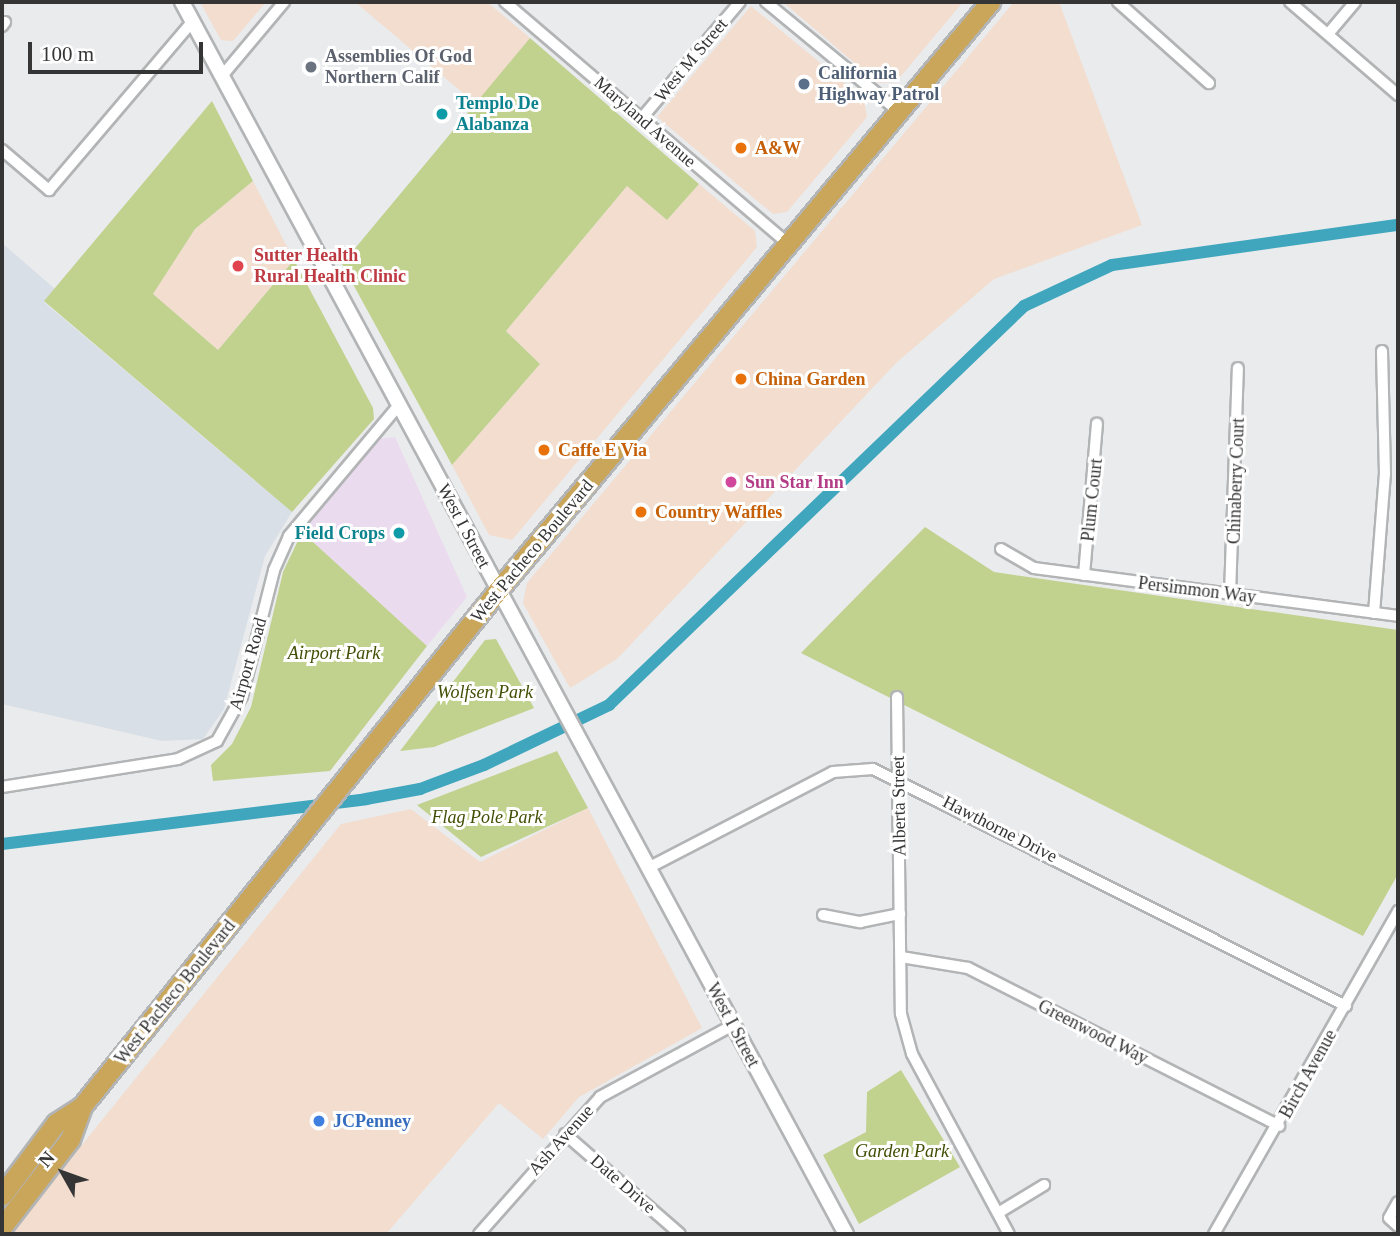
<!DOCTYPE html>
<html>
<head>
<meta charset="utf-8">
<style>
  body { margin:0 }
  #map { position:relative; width:1400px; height:1236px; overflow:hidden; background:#eaebed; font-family:Georgia,serif }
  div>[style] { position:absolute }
  .commercial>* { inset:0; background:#f2ddcf }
  .industrial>* { inset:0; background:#ebdbee }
  .built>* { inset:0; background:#d9dfe6 }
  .green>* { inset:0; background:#c1d18e }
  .canal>* { height:12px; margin:-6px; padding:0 6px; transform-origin:6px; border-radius:6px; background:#3fa6bd }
  .roads { filter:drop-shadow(2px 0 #b2b4b5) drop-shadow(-2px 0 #b2b4b5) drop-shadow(0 2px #b2b4b5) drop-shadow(0 -2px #b2b4b5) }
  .minor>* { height:10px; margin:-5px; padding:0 5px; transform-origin:5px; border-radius:5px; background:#fff }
  .tertiary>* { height:14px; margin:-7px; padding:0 7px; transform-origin:7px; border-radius:7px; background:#fff }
  .trunk>* { height:19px; margin:-9.5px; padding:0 9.5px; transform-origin:9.5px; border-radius:9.5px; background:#caa65b }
  .dots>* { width:19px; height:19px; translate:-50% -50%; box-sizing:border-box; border:4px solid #fff; border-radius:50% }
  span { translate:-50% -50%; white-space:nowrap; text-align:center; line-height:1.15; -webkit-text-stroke:6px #fff; paint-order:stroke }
  .worship-label { font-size:18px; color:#5b616d; font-weight:700 }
  .left { translate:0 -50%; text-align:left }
  .street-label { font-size:18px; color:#353536 }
  .service-label { font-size:18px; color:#4e5e75; font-weight:700 }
  .culture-label { font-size:18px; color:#0d838f; font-weight:700 }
  .right { translate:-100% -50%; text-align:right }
  .food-label { font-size:18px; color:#c56008; font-weight:700 }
  .health-label { font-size:18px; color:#be3a42; font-weight:700 }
  .hotel-label { font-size:18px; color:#b23c85; font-weight:700 }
  .park-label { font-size:18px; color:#424e04; font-style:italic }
  .shop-label { font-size:18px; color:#366cbe; font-weight:700 }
  .frame { position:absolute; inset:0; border:4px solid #353536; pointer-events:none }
  .north { position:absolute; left:28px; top:1138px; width:70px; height:70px; -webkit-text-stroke:5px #fff; paint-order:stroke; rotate:310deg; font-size:19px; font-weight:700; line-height:28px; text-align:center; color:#353536 }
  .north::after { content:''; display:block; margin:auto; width:24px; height:32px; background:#353536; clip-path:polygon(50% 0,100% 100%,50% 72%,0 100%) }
  .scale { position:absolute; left:28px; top:42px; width:175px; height:32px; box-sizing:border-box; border:4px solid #353536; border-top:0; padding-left:9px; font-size:21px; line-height:24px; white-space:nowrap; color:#353536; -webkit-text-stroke:5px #fff; paint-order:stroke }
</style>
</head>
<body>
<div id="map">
  <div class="commercial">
    <div style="clip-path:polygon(200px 2px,266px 2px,233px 41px,221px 40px)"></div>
    <div style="clip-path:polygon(355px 2px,487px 2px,530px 38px,476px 104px)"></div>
    <div style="clip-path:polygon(783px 2px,963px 2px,896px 82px,878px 83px)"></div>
    <div style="clip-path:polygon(1014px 2px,1059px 2px,1142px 225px,994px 279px,896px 363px,617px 659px,570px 688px,523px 603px,527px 583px)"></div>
    <div style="clip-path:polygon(751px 6px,864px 99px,867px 117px,787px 212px,773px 214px,657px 117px)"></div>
    <div style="clip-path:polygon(253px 181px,294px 260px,218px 350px,153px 294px,195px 229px)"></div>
    <div style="clip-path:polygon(699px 184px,755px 231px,757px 247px,512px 540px,489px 535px,452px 465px,540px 364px,506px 331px,628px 185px,667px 220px)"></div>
    <div style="clip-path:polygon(588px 808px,702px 1028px,579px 1097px,543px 1139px,499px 1103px,386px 1234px,10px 1234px,341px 824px,411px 809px,480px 862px)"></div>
  </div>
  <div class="industrial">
    <div style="clip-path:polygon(395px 437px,467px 597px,427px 646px,302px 532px,379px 439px)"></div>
  </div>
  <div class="built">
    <div style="clip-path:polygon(2px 243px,55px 289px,44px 302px,292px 512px,265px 556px,224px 709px,203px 739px,162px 741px,2px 704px)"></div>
  </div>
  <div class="green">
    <div style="clip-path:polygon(530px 38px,699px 184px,667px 220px,627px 186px,506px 331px,540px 364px,452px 465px,342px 264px)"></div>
    <div style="clip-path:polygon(212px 101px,253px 181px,195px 229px,153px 294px,218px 350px,294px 260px,373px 408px,374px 419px,292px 512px,44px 301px)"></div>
    <div style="clip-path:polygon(925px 527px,994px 572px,1398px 630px,1398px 874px,1363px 936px,801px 653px)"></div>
    <div style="clip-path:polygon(302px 532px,427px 646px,330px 771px,213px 781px,211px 765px,232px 744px,251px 707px,283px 572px)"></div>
    <div style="clip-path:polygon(496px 639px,534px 708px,434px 747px,400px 751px,485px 640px)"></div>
    <div style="clip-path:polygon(557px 751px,588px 808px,481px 857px,417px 805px)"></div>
    <div style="clip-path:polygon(901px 1070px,960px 1167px,859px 1224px,823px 1155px,866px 1132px,867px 1092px)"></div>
  </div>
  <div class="canal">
    <div style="left:2px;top:844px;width:367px;rotate:-7deg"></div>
    <div style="left:366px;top:799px;width:55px;rotate:-10.5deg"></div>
    <div style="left:420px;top:789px;width:68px;rotate:-20.6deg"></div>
    <div style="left:484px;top:765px;width:139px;rotate:-25.6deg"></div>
    <div style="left:609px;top:705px;width:576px;rotate:-43.87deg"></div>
    <div style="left:1024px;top:306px;width:97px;rotate:-25deg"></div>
    <div style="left:1112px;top:265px;width:289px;rotate:-8deg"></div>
  </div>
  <div class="roads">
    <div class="minor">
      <div style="left:505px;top:2px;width:370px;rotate:40.5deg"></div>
      <div style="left:766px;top:2px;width:171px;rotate:39.5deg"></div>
      <div style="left:1118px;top:2px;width:122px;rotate:41.7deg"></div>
      <div style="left:1290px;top:2px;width:143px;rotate:40.7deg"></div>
      <div style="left:2px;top:26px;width:5px;rotate:-53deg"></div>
      <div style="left:1328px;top:34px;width:42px;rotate:-49.8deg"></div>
      <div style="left:222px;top:76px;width:97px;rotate:-50deg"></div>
      <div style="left:641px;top:119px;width:153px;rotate:-49.8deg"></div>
      <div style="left:2px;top:150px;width:62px;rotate:40.4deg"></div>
      <div style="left:49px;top:190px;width:222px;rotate:-49.6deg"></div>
      <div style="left:1001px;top:549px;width:38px;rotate:30deg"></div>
      <div style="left:1034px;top:568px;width:367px;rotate:7.5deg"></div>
      <div style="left:1084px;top:575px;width:152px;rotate:-85.1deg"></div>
      <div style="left:1230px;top:594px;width:226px;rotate:-88deg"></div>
      <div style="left:1374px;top:613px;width:139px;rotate:-85.5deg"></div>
      <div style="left:1385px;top:474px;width:123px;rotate:-91.4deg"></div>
      <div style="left:897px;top:697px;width:317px;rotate:89.3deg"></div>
      <div style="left:901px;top:1014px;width:41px;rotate:74.6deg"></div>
      <div style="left:912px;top:1054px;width:204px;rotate:61.7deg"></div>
      <div style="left:2px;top:787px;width:178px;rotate:-9deg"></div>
      <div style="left:178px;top:759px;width:43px;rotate:-24.8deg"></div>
      <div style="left:217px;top:741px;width:51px;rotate:-60.9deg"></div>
      <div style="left:242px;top:696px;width:130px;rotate:-75.7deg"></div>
      <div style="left:274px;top:570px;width:37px;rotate:-66deg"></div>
      <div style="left:289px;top:536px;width:170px;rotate:-50deg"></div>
      <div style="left:648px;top:868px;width:208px;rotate:-27.4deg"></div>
      <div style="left:833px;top:772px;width:40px;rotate:-4.3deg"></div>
      <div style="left:873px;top:769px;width:529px;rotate:26.61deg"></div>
      <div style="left:823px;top:915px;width:38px;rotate:11deg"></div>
      <div style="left:860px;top:922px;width:41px;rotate:-11.3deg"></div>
      <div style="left:901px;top:957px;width:68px;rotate:9.3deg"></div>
      <div style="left:968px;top:968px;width:349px;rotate:26.9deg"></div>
      <div style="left:565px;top:1134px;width:152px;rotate:41deg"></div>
      <div style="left:1398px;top:1202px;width:18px;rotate:119deg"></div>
      <div style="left:1389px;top:1218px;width:12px;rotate:42deg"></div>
      <div style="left:998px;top:1213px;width:54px;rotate:-31.3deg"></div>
      <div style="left:479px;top:1234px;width:183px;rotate:-48.5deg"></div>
      <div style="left:600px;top:1097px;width:151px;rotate:-28.4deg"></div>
      <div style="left:1214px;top:1234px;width:372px;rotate:-60.3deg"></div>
    </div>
    <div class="tertiary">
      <div style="left:182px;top:2px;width:1400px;rotate:61.68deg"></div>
    </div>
    <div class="trunk">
      <div style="left:2px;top:1195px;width:90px;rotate:-53.1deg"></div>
      <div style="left:56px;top:1123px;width:31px;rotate:-33deg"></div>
      <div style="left:82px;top:1106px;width:663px;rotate:-51.12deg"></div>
      <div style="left:498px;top:590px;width:767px;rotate:-50.08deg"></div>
      <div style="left:2px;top:1227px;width:111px;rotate:-52.3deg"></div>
      <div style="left:70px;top:1139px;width:35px;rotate:-70deg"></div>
    </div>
  </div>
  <div class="dots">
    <div style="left:311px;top:67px;background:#6b7280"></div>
    <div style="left:804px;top:84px;background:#5c6f8a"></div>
    <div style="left:442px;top:114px;background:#0f9aa8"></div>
    <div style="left:741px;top:148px;background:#e8710a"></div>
    <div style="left:238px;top:266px;background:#e0444e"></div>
    <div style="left:741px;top:379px;background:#e8710a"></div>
    <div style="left:544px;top:450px;background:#e8710a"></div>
    <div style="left:731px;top:482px;background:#d1479c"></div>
    <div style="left:641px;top:512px;background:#e8710a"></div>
    <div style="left:399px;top:533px;background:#0f9aa8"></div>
    <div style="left:319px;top:1121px;background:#3f7fe0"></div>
  </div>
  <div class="worship-label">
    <span class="left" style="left:325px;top:67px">Assemblies Of God<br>Northern Calif</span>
  </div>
  <div class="street-label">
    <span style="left:691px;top:60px;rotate:-50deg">West M Street</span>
    <span style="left:645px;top:122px;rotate:41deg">Maryland Avenue</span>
    <span style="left:1236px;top:481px;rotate:-88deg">Chinaberry Court</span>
    <span style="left:1092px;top:500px;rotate:-84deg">Plum Court</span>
    <span style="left:464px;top:526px;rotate:62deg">West I Street</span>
    <span style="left:532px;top:551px;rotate:-50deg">West Pacheco Boulevard</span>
    <span style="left:1197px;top:590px;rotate:7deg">Persimmon Way</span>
    <span style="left:248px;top:664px;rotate:-74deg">Airport Road</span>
    <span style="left:899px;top:806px;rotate:-91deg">Alberta Street</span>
    <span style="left:1000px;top:829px;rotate:27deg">Hawthorne Drive</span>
    <span style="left:175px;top:992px;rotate:-51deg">West Pacheco Boulevard</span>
    <span style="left:733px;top:1025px;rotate:62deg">West I Street</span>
    <span style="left:1093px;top:1032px;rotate:27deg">Greenwood Way</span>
    <span style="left:1308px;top:1074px;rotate:-61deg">Birch Avenue</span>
    <span style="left:561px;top:1140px;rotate:-48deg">Ash Avenue</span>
    <span style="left:623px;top:1184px;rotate:41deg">Date Drive</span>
  </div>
  <div class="service-label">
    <span class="left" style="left:818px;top:84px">California<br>Highway Patrol</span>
  </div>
  <div class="culture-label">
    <span class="left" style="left:456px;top:114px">Templo De<br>Alabanza</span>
    <span class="right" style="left:385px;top:533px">Field Crops</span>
  </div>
  <div class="food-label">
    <span class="left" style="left:755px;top:148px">A&amp;W</span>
    <span class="left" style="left:755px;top:379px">China Garden</span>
    <span class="left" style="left:558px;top:450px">Caffe E Via</span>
    <span class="left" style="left:655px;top:512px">Country Waffles</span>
  </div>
  <div class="health-label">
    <span class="left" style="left:254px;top:266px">Sutter Health<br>Rural Health Clinic</span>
  </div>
  <div class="hotel-label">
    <span class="left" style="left:745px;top:482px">Sun Star Inn</span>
  </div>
  <div class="park-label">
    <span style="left:334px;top:653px">Airport Park</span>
    <span style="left:485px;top:692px">Wolfsen Park</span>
    <span style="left:487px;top:817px">Flag Pole Park</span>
    <span style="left:902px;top:1151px">Garden Park</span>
  </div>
  <div class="shop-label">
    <span class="left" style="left:333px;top:1121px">JCPenney</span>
  </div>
  <div class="frame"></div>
  <div class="north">N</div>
  <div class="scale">100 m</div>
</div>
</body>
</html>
